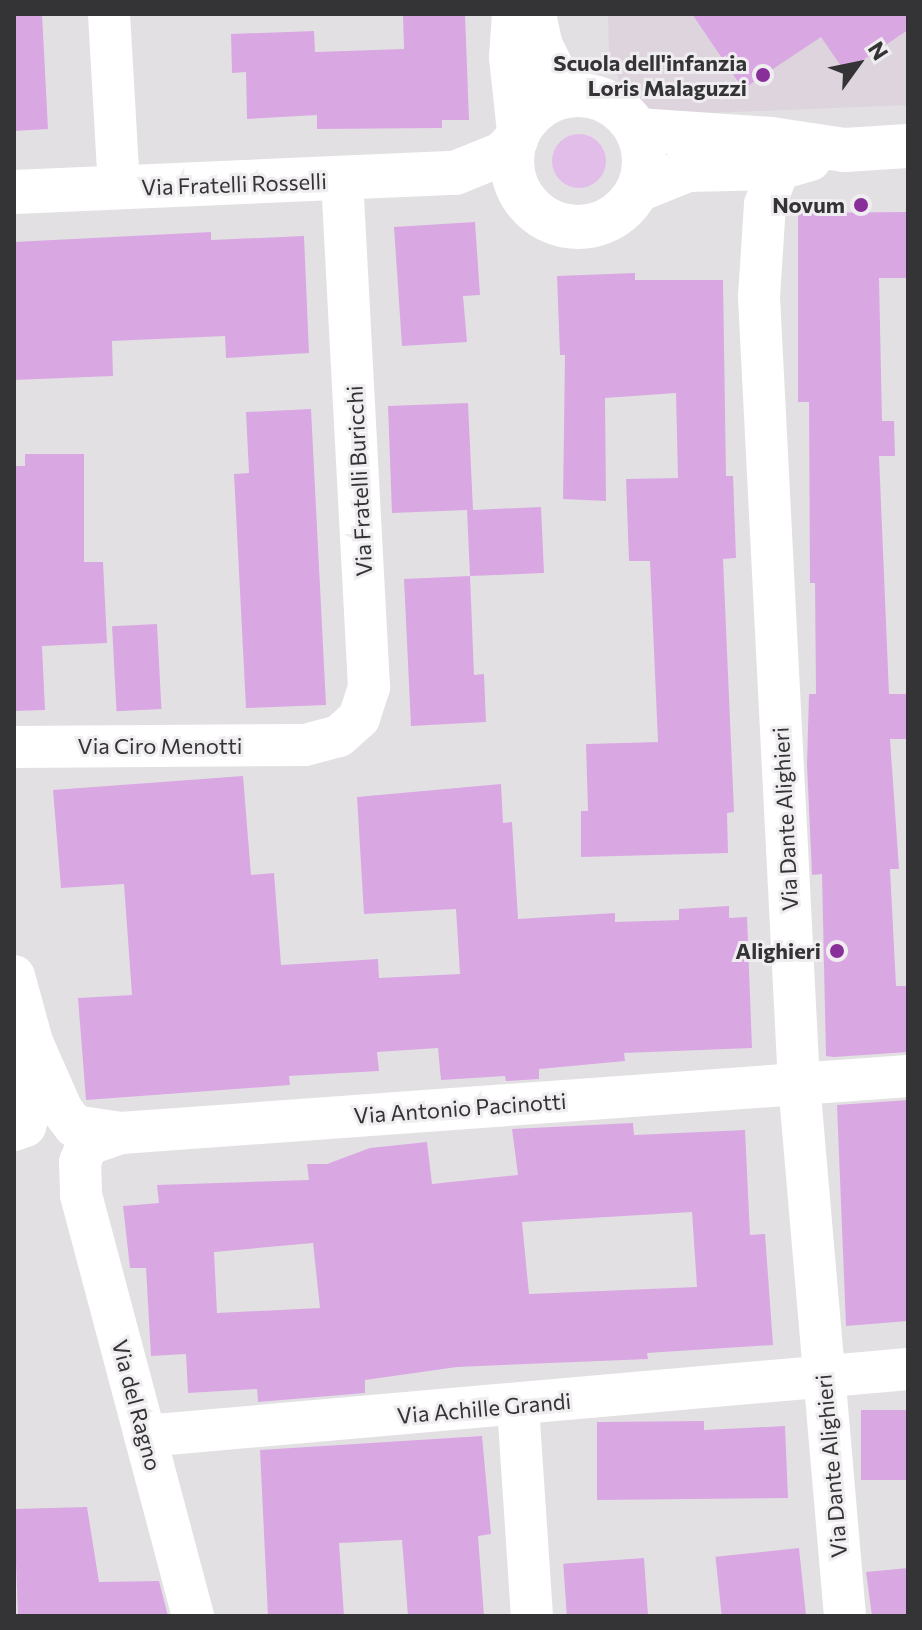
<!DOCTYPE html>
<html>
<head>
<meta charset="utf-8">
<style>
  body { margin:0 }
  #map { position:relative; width:922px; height:1630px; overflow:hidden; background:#e3e0e4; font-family:Commissioner,sans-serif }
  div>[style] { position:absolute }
  .built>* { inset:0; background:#ddd4de }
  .green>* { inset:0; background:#e3bdea }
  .round { border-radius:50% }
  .building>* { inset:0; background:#d9a8e3; transform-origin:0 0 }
  .street>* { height:42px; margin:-21px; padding:0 21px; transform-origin:21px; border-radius:21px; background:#fff }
  .secondary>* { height:44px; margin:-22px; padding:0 22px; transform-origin:22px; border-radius:22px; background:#fff }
  .secondary>.ring { margin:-22px; padding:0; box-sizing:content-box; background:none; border:44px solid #fff; border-radius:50% }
  .dots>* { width:22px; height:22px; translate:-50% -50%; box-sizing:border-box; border:4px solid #f0edf1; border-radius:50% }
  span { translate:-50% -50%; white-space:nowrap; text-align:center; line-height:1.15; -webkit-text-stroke:6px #f0edf1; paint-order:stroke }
  .poi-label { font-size:22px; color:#343335; font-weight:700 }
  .right { translate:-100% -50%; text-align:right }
  .street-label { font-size:22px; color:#343335 }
  .frame { position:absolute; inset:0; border:16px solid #343335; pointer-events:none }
  .north { position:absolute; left:818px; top:24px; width:80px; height:80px; -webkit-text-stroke:6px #f0edf1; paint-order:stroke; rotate:57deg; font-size:22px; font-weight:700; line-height:32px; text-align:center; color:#343335 }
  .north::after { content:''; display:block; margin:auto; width:28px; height:36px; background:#343335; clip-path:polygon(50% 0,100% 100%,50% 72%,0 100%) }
</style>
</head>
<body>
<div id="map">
  <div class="built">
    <div style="clip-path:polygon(608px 14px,908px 14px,908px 105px,660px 115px,625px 91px,609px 59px)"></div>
  </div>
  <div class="green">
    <div class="round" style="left:552px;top:134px;width:54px;height:54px"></div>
  </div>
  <div class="building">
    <div style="clip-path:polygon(14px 14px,42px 14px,48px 129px,14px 131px)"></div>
    <div style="clip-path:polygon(403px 14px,465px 14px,469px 120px,442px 120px,442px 128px,317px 129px,317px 115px,247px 119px,246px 72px,232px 73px,231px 34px,314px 31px,315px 52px,404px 49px)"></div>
    <div style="clip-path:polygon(692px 14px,908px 14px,908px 30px,845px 72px,821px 37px,743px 89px)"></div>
    <div style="clip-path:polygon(907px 212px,908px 278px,879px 278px,882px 421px,894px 421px,895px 456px,879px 456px,889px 694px,908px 694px,908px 739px,890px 739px,899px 869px,890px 869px,896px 986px,908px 986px,908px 1052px,834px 1057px,826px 1056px,822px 874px,812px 875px,807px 764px,809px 694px,816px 694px,815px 583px,810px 583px,809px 402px,798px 402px,798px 213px)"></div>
    <div style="clip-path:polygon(475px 222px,480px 295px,463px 296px,467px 342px,402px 346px,394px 227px)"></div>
    <div style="clip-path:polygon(211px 232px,211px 240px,304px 236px,309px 353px,226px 358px,225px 336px,112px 341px,113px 376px,14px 380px,14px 242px)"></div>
    <div style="clip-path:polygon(635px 273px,635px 280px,723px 280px,726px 476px,733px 476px,736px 558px,723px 559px,734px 812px,727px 813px,728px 853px,581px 857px,581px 811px,588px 811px,586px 744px,658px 742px,650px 561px,629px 561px,626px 479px,678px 478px,676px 393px,605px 398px,606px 501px,563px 499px,565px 355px,560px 355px,557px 276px)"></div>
    <div style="clip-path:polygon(468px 403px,473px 510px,541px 507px,544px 573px,470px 576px,467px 510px,392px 513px,388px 406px)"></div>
    <div style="clip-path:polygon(311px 409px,326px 705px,246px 708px,234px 474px,249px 473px,246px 412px)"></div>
    <div style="clip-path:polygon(25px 454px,84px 454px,84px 562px,103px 562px,107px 643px,42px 646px,45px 710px,14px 711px,14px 466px,25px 466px)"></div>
    <div style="clip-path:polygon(470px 576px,474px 675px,484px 674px,486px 722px,411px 726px,404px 579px)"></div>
    <div style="left:157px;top:624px;width:85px;height:45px;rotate:87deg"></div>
    <div style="clip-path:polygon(243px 776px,251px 875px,274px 873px,281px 965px,378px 959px,379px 978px,460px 974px,456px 909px,364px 914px,357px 797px,501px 784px,503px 823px,512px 822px,518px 919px,615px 913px,615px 922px,679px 920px,679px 909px,729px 906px,729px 918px,747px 917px,752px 1048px,624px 1053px,625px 1061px,539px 1069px,539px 1079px,506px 1081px,505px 1076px,441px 1080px,438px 1048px,377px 1052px,379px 1071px,289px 1076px,290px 1085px,86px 1100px,78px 998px,132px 995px,124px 884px,61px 888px,53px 790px)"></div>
    <div style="clip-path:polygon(908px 1100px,908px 1321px,846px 1326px,837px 1105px)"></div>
    <div style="clip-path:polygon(evenodd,633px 1123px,634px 1135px,745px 1130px,750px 1235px,765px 1234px,773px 1345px,647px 1353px,648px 1359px,457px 1367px,365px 1380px,365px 1393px,258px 1402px,257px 1389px,188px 1393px,186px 1354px,151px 1356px,146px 1268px,130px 1268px,123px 1206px,159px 1203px,157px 1185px,309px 1180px,307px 1164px,327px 1164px,370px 1148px,427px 1142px,432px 1184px,518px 1175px,512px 1129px,633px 1123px,692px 1212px,697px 1287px,529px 1294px,522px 1222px,692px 1212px,633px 1123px,313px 1243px,320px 1308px,217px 1313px,214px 1252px,313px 1243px)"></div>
    <div style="left:908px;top:1410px;width:70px;height:47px;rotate:90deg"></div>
    <div style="clip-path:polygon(704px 1421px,704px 1430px,785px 1426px,788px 1498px,597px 1500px,597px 1422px)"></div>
    <div style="clip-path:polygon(482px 1436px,491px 1534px,478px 1536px,484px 1616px,408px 1616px,402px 1540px,339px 1543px,344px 1616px,268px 1616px,260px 1450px)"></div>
    <div style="clip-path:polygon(87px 1507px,99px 1582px,159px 1581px,168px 1616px,18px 1616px,14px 1509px)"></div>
    <div style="left:799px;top:1548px;width:68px;height:84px;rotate:84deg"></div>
    <div style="left:644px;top:1558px;width:58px;height:81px;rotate:86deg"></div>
    <div style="clip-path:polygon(908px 1568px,908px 1616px,872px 1616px,866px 1572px)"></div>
  </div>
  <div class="street">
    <div style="left:109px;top:14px;width:174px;rotate:86.7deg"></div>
    <div style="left:779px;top:168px;width:39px;rotate:111deg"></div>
    <div style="left:765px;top:204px;width:93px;rotate:93.7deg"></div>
    <div style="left:759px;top:297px;width:787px;rotate:87.09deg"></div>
    <div style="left:799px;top:1083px;width:535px;rotate:85.07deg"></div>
    <div style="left:14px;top:747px;width:291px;rotate:-0.4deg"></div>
    <div style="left:305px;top:745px;width:35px;rotate:-15deg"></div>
    <div style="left:339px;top:736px;width:27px;rotate:-42deg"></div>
    <div style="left:359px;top:718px;width:33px;rotate:-72deg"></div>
    <div style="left:369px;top:687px;width:509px;rotate:-93.04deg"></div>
    <div style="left:14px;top:976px;width:68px;rotate:74.7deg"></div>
    <div style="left:32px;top:1042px;width:74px;rotate:66.2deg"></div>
    <div style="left:62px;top:1110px;width:20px;rotate:53deg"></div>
    <div style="left:74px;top:1126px;width:48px;rotate:8.5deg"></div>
    <div style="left:121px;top:1133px;width:789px;rotate:-4.14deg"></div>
    <div style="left:14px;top:1130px;width:12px;rotate:-20deg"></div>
    <div style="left:25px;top:1126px;width:25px;rotate:-74deg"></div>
    <div style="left:32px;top:1102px;width:47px;rotate:-90deg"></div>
    <div style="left:121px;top:1133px;width:36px;rotate:161deg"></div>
    <div style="left:87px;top:1145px;width:18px;rotate:112deg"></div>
    <div style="left:80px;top:1162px;width:33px;rotate:88deg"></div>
    <div style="left:81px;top:1195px;width:436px;rotate:75.1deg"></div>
    <div style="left:518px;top:1406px;width:210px;rotate:86.2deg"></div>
    <div style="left:145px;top:1436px;width:766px;rotate:-5.02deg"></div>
  </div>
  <div class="secondary">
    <div style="left:514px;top:14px;width:43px;rotate:94deg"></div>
    <div style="left:511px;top:57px;width:75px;rotate:83.9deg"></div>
    <div style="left:534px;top:14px;width:33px;rotate:78deg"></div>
    <div style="left:541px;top:46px;width:56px;rotate:63.4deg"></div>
    <div class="ring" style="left:512px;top:95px;width:88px;height:88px"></div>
    <div style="left:637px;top:130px;width:134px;rotate:3.8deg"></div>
    <div style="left:771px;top:139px;width:74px;rotate:8.6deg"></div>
    <div style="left:844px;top:150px;width:64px;rotate:-3.6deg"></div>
    <div style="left:638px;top:190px;width:54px;rotate:-21.8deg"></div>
    <div style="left:688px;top:170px;width:91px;rotate:-1.3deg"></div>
    <div style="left:779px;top:168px;width:32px;rotate:-16deg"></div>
    <div style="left:14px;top:192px;width:441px;rotate:-2.5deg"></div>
    <div style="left:455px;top:173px;width:51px;rotate:-22deg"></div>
    <div style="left:502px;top:154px;width:20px;rotate:-45deg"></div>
  </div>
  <div class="dots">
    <div style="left:763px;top:75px;background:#892f9a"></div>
    <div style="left:861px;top:205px;background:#892f9a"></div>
    <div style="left:837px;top:951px;background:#892f9a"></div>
  </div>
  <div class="poi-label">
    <span class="right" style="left:747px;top:75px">Scuola dell'infanzia<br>Loris Malaguzzi</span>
    <span class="right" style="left:845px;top:205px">Novum</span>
    <span class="right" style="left:821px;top:951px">Alighieri</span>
  </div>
  <div class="street-label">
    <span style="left:234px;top:184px;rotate:-2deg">Via Fratelli Rosselli</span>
    <span style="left:359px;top:481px;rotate:-93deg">Via Fratelli Buricchi</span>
    <span style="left:160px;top:746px">Via Ciro Menotti</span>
    <span style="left:785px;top:819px;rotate:-93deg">Via Dante Alighieri</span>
    <span style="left:460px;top:1108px;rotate:-4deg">Via Antonio Pacinotti</span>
    <span style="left:137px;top:1405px;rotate:75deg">Via del Ragno</span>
    <span style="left:484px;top:1408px;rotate:-5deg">Via Achille Grandi</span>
    <span style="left:831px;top:1466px;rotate:-95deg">Via Dante Alighieri</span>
  </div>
  <div class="frame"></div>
  <div class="north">N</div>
</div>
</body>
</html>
